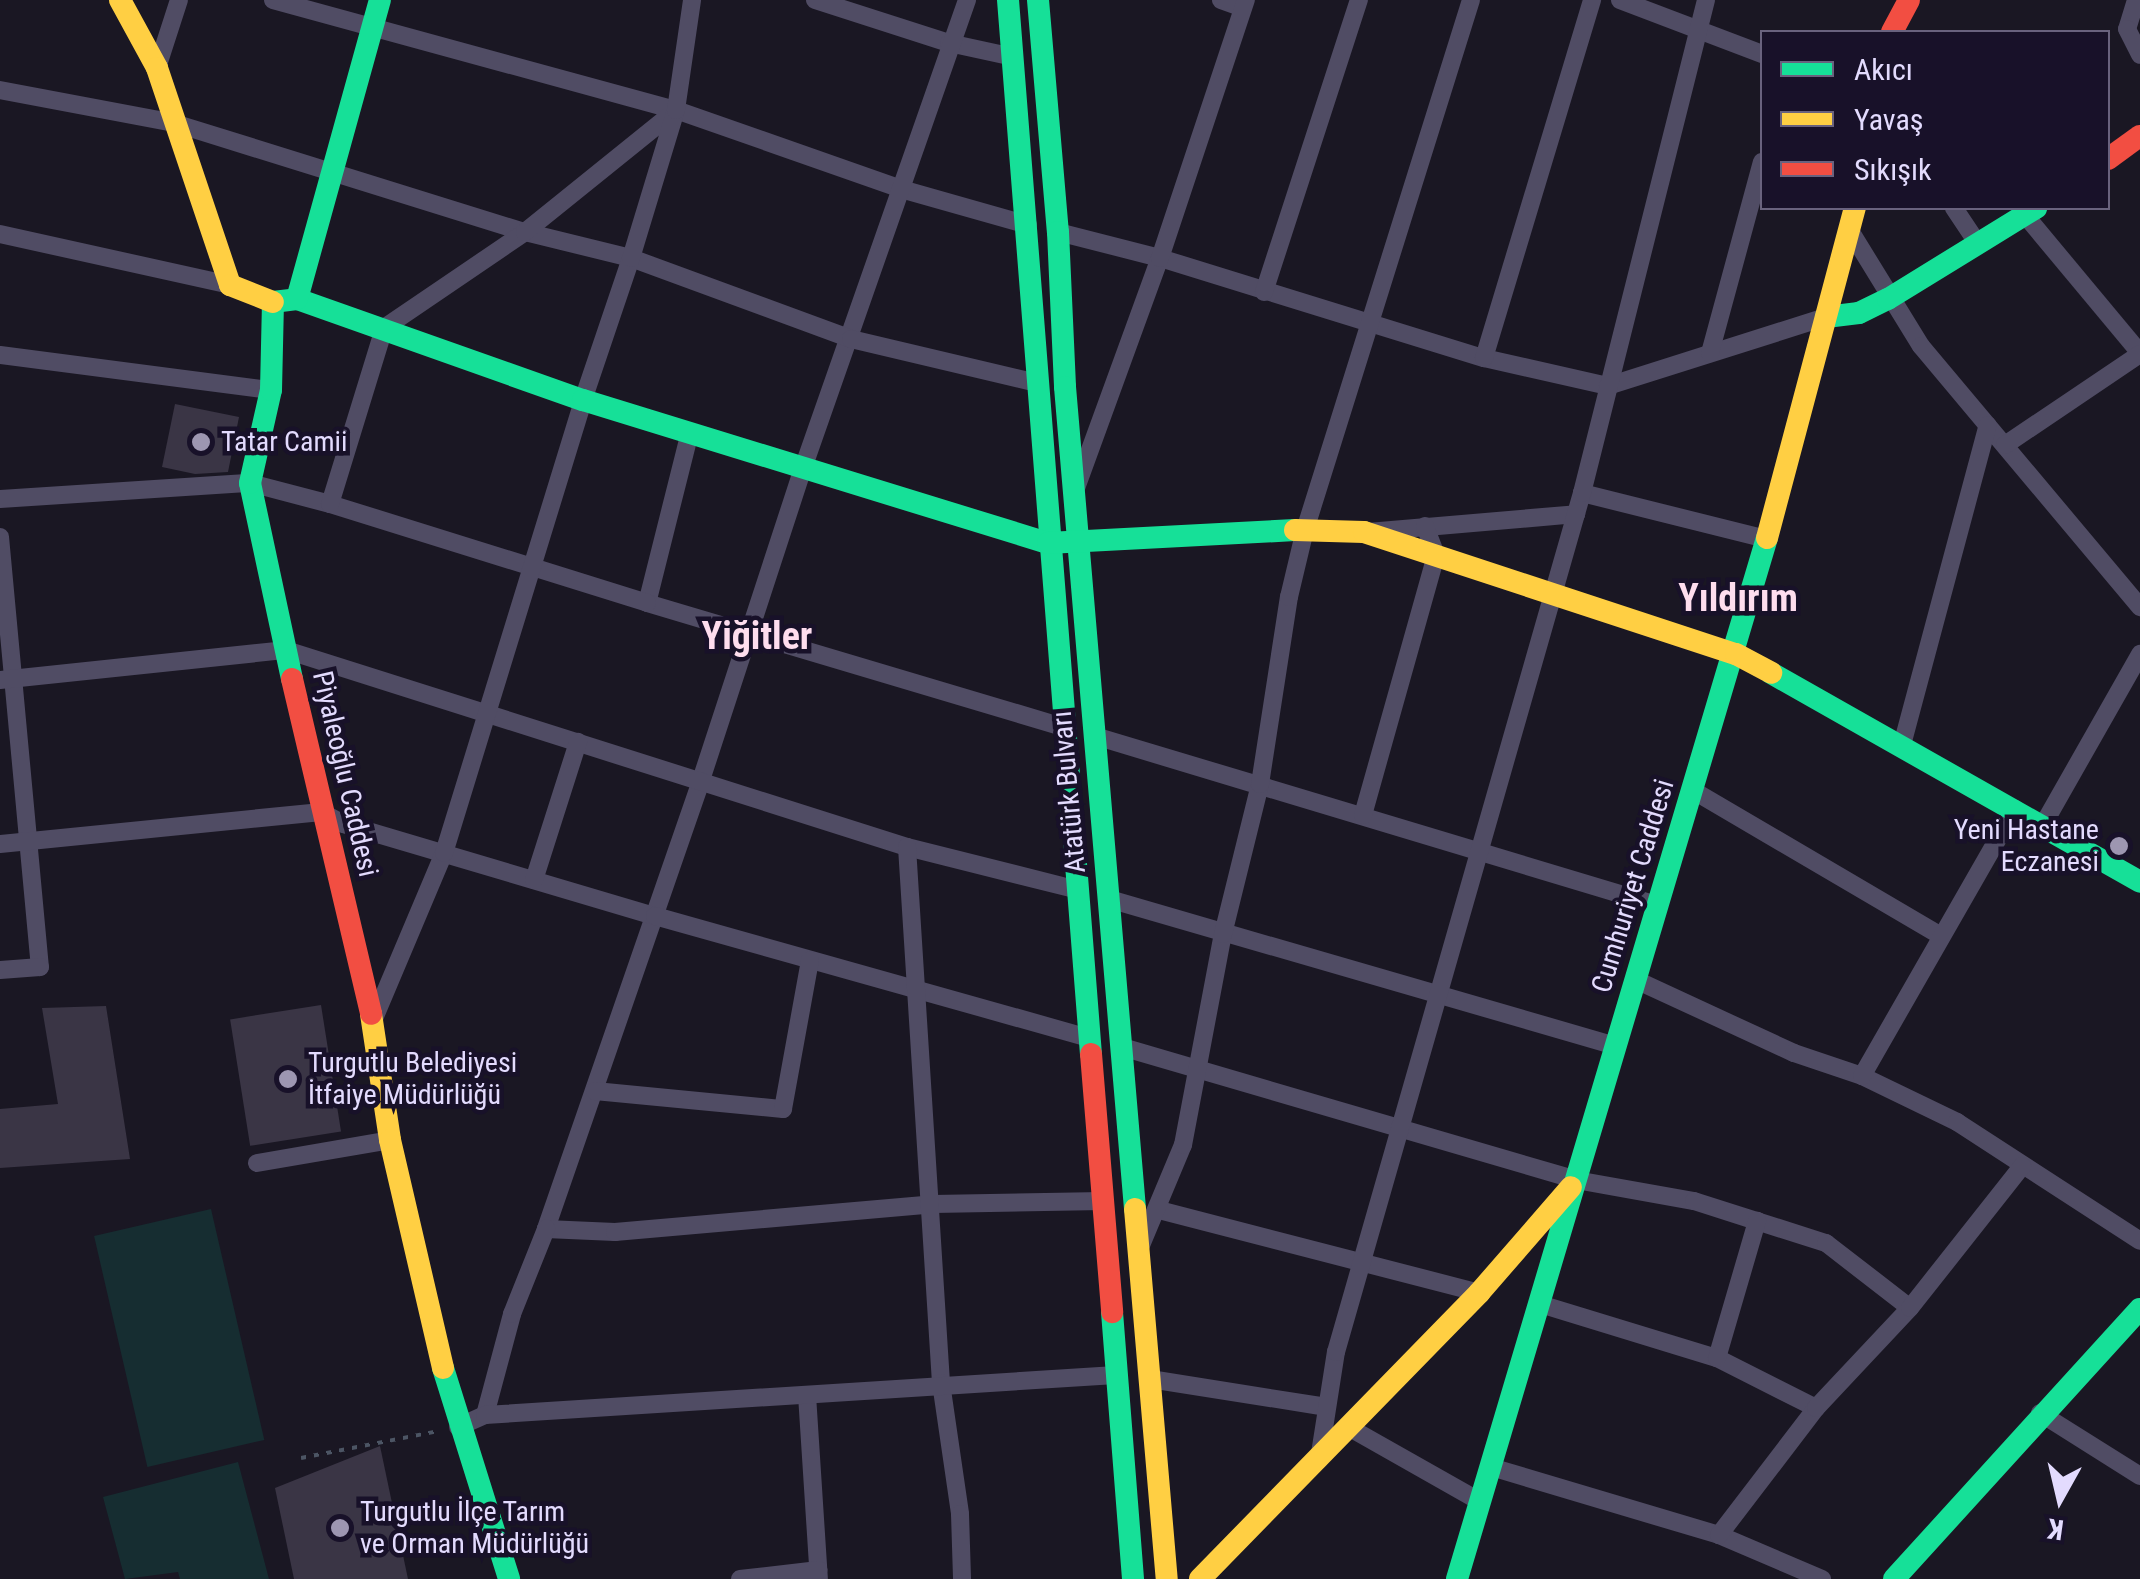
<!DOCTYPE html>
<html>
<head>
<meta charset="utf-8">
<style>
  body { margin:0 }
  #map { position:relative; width:2140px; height:1579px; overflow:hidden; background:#1a1723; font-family:"Roboto Condensed",sans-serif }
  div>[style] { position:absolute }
  .green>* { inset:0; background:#162d31; transform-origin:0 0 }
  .building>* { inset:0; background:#3a3545; transform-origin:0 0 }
  .path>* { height:4px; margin-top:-2px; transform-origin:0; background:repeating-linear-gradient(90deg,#4c5564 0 5px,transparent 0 13px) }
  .street>* { height:18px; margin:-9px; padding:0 9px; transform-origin:9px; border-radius:9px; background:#504c64 }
  .fast>* { height:22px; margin:-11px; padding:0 11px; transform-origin:11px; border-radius:11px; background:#16e098 }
  .slow>* { height:22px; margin:-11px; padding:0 11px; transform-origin:11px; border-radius:11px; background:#ffcf43 }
  .jam>* { height:22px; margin:-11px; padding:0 11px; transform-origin:11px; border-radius:11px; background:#f24e42 }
  .dots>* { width:28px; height:28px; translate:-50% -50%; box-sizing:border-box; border:5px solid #181129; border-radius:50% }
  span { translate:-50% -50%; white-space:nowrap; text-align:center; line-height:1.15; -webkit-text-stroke:9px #181129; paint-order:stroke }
  .poi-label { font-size:28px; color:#e3dbfe }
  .left { translate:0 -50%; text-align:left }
  .right { translate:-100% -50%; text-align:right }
  .street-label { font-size:28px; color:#e3dbfe }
  .district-label { font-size:38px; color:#feddee; font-weight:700 }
  .legend { position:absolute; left:1760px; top:30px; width:350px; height:180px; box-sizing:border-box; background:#181129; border:2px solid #69627e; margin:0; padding:12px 18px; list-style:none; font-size:30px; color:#e3dbfe }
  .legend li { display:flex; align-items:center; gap:20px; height:50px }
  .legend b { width:50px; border:2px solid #69627e }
  .north { position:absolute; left:2010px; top:1449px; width:100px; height:100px; -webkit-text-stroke:8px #181129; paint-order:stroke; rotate:188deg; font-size:28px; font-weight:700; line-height:40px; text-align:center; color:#e3dbfe }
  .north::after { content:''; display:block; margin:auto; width:35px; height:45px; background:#e3dbfe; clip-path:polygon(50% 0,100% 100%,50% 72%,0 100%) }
</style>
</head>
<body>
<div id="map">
  <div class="green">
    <div style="left:211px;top:1209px;width:237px;height:120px;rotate:77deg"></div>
    <div style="clip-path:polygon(238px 1462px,269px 1579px,180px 1579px,178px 1572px,125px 1579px,103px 1497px)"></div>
  </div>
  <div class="building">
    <div style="clip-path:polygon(175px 404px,239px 417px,228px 472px,195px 474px,162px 467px)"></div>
    <div style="left:321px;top:1005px;width:128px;height:92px;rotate:81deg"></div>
    <div style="clip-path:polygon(106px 1006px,130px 1159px,0 1168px,0 1109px,58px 1104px,42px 1008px)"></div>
    <div style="clip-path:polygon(380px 1446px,408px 1579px,294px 1579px,275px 1488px)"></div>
  </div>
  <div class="path">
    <div style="left:301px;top:1458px;width:141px;rotate:-11.1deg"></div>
  </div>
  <div class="street">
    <div style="left:273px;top:0;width:418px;rotate:15.3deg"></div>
    <div style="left:676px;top:110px;width:238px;rotate:19.3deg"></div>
    <div style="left:901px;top:189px;width:132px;rotate:15.8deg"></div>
    <div style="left:815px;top:0;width:141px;rotate:17.8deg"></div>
    <div style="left:949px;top:43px;width:66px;rotate:12.3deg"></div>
    <div style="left:967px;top:0;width:493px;rotate:109.3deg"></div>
    <div style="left:804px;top:465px;width:332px;rotate:108.1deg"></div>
    <div style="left:701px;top:781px;width:474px;rotate:109.1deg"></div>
    <div style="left:546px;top:1229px;width:69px;rotate:2.5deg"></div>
    <div style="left:615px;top:1232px;width:319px;rotate:-5deg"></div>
    <div style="left:933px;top:1204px;width:170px;rotate:-1deg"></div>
    <div style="left:1221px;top:0;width:23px;rotate:20deg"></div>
    <div style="left:1620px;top:0;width:152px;rotate:20.8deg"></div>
    <div style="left:2136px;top:0;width:30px;rotate:107deg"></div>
    <div style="left:2127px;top:29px;width:29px;rotate:63deg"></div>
    <div style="left:157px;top:68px;width:71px;rotate:-72.1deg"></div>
    <div style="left:0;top:90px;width:177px;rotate:10.7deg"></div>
    <div style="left:174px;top:123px;width:368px;rotate:17.3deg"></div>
    <div style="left:525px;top:232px;width:109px;rotate:13.8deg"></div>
    <div style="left:631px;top:258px;width:234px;rotate:20.2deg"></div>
    <div style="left:851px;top:339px;width:191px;rotate:13.3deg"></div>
    <div style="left:1954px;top:208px;width:43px;rotate:56.3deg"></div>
    <div style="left:2025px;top:215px;width:180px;rotate:50.2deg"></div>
    <div style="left:1849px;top:229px;width:137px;rotate:58.4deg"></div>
    <div style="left:1921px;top:346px;width:341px;rotate:50deg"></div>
    <div style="left:1058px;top:232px;width:105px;rotate:14.3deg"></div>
    <div style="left:1160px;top:258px;width:339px;rotate:17.2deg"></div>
    <div style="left:1484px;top:358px;width:127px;rotate:12.7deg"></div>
    <div style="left:1608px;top:386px;width:229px;rotate:-17.6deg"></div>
    <div style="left:0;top:234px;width:236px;rotate:12.5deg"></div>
    <div style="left:1264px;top:292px;width:307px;rotate:-72deg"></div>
    <div style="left:1710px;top:353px;width:198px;rotate:-74.8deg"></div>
    <div style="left:0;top:355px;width:273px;rotate:7.4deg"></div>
    <div style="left:1484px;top:358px;width:374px;rotate:-73.2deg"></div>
    <div style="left:690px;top:432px;width:176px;rotate:104.1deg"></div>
    <div style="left:647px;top:603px;width:436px;rotate:16.6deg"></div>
    <div style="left:2005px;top:445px;width:163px;rotate:-34deg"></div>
    <div style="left:1075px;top:491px;width:248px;rotate:-70deg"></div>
    <div style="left:1160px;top:258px;width:272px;rotate:-71.6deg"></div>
    <div style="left:1582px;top:493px;width:190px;rotate:14deg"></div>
    <div style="left:0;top:499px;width:251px;rotate:-3.7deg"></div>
    <div style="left:250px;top:483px;width:83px;rotate:14.7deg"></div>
    <div style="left:330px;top:504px;width:332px;rotate:17.3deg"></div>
    <div style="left:330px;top:504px;width:184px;rotate:-72.9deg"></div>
    <div style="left:384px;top:328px;width:171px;rotate:-34.2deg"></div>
    <div style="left:525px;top:232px;width:194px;rotate:-38.9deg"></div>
    <div style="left:1368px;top:532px;width:209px;rotate:-4.9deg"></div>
    <div style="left:0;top:537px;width:432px;rotate:84.7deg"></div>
    <div style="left:40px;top:967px;width:40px;rotate:175.7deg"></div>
    <div style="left:0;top:680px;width:288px;rotate:-6deg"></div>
    <div style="left:286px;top:650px;width:651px;rotate:17.6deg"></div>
    <div style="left:907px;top:847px;width:176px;rotate:14.1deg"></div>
    <div style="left:1095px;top:736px;width:587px;rotate:16.74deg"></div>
    <div style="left:1902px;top:745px;width:331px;rotate:-75deg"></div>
    <div style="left:1694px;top:791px;width:286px;rotate:30.4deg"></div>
    <div style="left:1363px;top:815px;width:270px;rotate:-74.3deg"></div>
    <div style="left:1436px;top:555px;width:31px;rotate:-111deg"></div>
    <div style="left:2043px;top:825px;width:197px;rotate:-60.4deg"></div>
    <div style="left:0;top:844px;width:323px;rotate:-5.7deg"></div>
    <div style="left:321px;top:812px;width:26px;rotate:28deg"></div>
    <div style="left:344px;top:824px;width:324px;rotate:16.5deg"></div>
    <div style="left:655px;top:916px;width:452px;rotate:15.7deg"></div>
    <div style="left:907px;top:847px;width:537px;rotate:86.37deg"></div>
    <div style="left:941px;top:1383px;width:132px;rotate:81.7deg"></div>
    <div style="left:960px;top:1514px;width:65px;rotate:88.2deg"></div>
    <div style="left:534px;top:880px;width:145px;rotate:-72.3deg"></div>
    <div style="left:1109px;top:899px;width:528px;rotate:16.17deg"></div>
    <div style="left:1636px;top:980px;width:174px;rotate:24.8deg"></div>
    <div style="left:1794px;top:1053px;width:72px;rotate:18.7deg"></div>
    <div style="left:1862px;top:1076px;width:106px;rotate:25.8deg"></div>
    <div style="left:1957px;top:1122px;width:218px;rotate:33deg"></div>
    <div style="left:373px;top:1021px;width:182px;rotate:-67.1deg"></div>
    <div style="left:444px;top:853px;width:474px;rotate:-72.9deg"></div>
    <div style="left:583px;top:400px;width:150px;rotate:-71.3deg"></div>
    <div style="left:631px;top:258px;width:155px;rotate:-73.1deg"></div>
    <div style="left:676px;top:110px;width:111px;rotate:-81.7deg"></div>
    <div style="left:1122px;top:1047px;width:473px;rotate:16.3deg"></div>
    <div style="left:1576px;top:1180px;width:120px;rotate:10.1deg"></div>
    <div style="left:1694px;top:1201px;width:139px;rotate:17.7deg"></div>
    <div style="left:1826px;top:1243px;width:106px;rotate:37.7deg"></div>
    <div style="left:1862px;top:1076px;width:308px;rotate:-60.2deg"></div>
    <div style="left:595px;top:1091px;width:189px;rotate:5.5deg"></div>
    <div style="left:783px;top:1109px;width:151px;rotate:-79.7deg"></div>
    <div style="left:257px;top:1163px;width:135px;rotate:-9.8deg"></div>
    <div style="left:1159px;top:1210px;width:331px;rotate:14.5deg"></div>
    <div style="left:1139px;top:1250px;width:114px;rotate:-67.3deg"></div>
    <div style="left:1183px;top:1145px;width:215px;rotate:-79.3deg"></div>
    <div style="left:1223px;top:934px;width:154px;rotate:-76.1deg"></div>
    <div style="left:1260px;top:784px;width:189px;rotate:-81.2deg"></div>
    <div style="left:1289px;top:597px;width:69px;rotate:-76.6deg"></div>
    <div style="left:1305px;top:530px;width:555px;rotate:-72.61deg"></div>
    <div style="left:1540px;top:1304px;width:185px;rotate:17deg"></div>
    <div style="left:1717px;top:1358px;width:111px;rotate:26.8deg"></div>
    <div style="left:1717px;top:1358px;width:143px;rotate:-73.7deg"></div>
    <div style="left:1150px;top:1379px;width:179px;rotate:9deg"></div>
    <div style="left:807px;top:1395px;width:184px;rotate:86.3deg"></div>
    <div style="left:2040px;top:1413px;width:118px;rotate:32.2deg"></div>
    <div style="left:485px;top:1415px;width:105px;rotate:-75deg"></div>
    <div style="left:512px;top:1314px;width:92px;rotate:-68.2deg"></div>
    <div style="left:458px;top:1427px;width:30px;rotate:-24deg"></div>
    <div style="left:485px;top:1415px;width:632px;rotate:-3.63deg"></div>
    <div style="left:1350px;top:1428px;width:150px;rotate:29.5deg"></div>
    <div style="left:1319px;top:1460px;width:109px;rotate:-81.1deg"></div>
    <div style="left:1336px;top:1352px;width:894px;rotate:-74.02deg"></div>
    <div style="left:1582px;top:493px;width:508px;rotate:-75.88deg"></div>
    <div style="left:1491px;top:1467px;width:238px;rotate:16.6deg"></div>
    <div style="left:1719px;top:1535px;width:112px;rotate:23.1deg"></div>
    <div style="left:1719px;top:1535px;width:160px;rotate:-52.6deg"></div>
    <div style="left:1816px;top:1408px;width:137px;rotate:-46.8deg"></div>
    <div style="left:1910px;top:1308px;width:181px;rotate:-51.7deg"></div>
    <div style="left:740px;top:1579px;width:79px;rotate:-6.6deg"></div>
  </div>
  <div class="fast">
    <div style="left:1008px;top:0;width:1057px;rotate:85.5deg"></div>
    <div style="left:1038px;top:0;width:233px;rotate:85.1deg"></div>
    <div style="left:1058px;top:232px;width:155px;rotate:87.4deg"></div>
    <div style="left:1065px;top:387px;width:825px;rotate:85.13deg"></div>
    <div style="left:297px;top:299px;width:303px;rotate:19.5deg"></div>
    <div style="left:583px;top:400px;width:486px;rotate:17.1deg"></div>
    <div style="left:1048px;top:543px;width:247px;rotate:-3deg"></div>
    <div style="left:1826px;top:317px;width:33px;rotate:-7deg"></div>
    <div style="left:1859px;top:313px;width:32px;rotate:-26deg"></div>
    <div style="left:1888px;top:299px;width:174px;rotate:-31.6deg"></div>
    <div style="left:1771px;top:673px;width:424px;rotate:29.5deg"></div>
    <div style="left:292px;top:679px;width:200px;rotate:-102.1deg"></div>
    <div style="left:250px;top:483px;width:95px;rotate:-77.3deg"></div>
    <div style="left:271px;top:390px;width:88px;rotate:-88.7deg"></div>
    <div style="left:273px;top:302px;width:24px;rotate:-7deg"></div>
    <div style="left:297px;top:299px;width:310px;rotate:-74.5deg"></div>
    <div style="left:1112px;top:1312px;width:268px;rotate:85.5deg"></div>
    <div style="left:443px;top:1368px;width:221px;rotate:72.6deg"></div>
    <div style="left:1457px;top:1579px;width:1086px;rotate:-73.42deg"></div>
    <div style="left:1894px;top:1579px;width:365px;rotate:-47.7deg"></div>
  </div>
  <div class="slow">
    <div style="left:120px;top:0;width:77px;rotate:61.4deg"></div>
    <div style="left:157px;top:68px;width:229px;rotate:71.4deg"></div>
    <div style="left:230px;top:285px;width:46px;rotate:21.6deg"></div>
    <div style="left:1295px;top:530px;width:69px;rotate:1.7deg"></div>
    <div style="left:1364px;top:532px;width:391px;rotate:18.2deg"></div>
    <div style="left:1736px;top:654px;width:40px;rotate:28deg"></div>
    <div style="left:1767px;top:538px;width:342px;rotate:-75.1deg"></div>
    <div style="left:371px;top:1014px;width:127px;rotate:81.4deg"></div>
    <div style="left:390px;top:1140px;width:234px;rotate:76.9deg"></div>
    <div style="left:1135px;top:1209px;width:371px;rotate:85.1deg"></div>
    <div style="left:1200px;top:1579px;width:400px;rotate:-45.7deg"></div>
    <div style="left:1479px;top:1293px;width:140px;rotate:-49deg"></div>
  </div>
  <div class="jam">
    <div style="left:1892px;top:32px;width:36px;rotate:-62deg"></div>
    <div style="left:2108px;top:159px;width:39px;rotate:-36deg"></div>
    <div style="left:292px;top:679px;width:344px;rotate:76.7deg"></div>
    <div style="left:1091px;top:1054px;width:259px;rotate:85.3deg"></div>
  </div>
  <div class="dots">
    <div style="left:201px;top:442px;background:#9d96b1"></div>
    <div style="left:2119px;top:846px;background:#9d96b1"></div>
    <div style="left:288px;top:1079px;background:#9d96b1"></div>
    <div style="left:340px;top:1528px;background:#9d96b1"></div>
  </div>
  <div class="poi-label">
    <span class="left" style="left:221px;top:442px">Tatar Camii</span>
    <span class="right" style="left:2099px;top:846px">Yeni Hastane<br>Eczanesi</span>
    <span class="left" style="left:308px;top:1079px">Turgutlu Belediyesi<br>İtfaiye Müdürlüğü</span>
    <span class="left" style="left:360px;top:1528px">Turgutlu İlçe Tarım<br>ve Orman Müdürlüğü</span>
  </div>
  <div class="street-label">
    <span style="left:345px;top:774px;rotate:77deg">Piyaleoğlu Caddesi</span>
    <span style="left:1069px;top:792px;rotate:-95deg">Atatürk Bulvarı</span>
    <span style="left:1633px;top:886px;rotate:-73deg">Cumhuriyet Caddesi</span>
  </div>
  <div class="district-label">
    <span style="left:1738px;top:599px">Yıldırım</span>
    <span style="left:757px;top:637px">Yiğitler</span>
  </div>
  <ul class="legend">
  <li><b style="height:12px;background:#16e098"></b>Akıcı</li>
  <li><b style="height:12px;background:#ffcf43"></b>Yavaş</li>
  <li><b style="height:12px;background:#f24e42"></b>Sıkışık</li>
  </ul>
  <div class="north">K</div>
</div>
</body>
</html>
